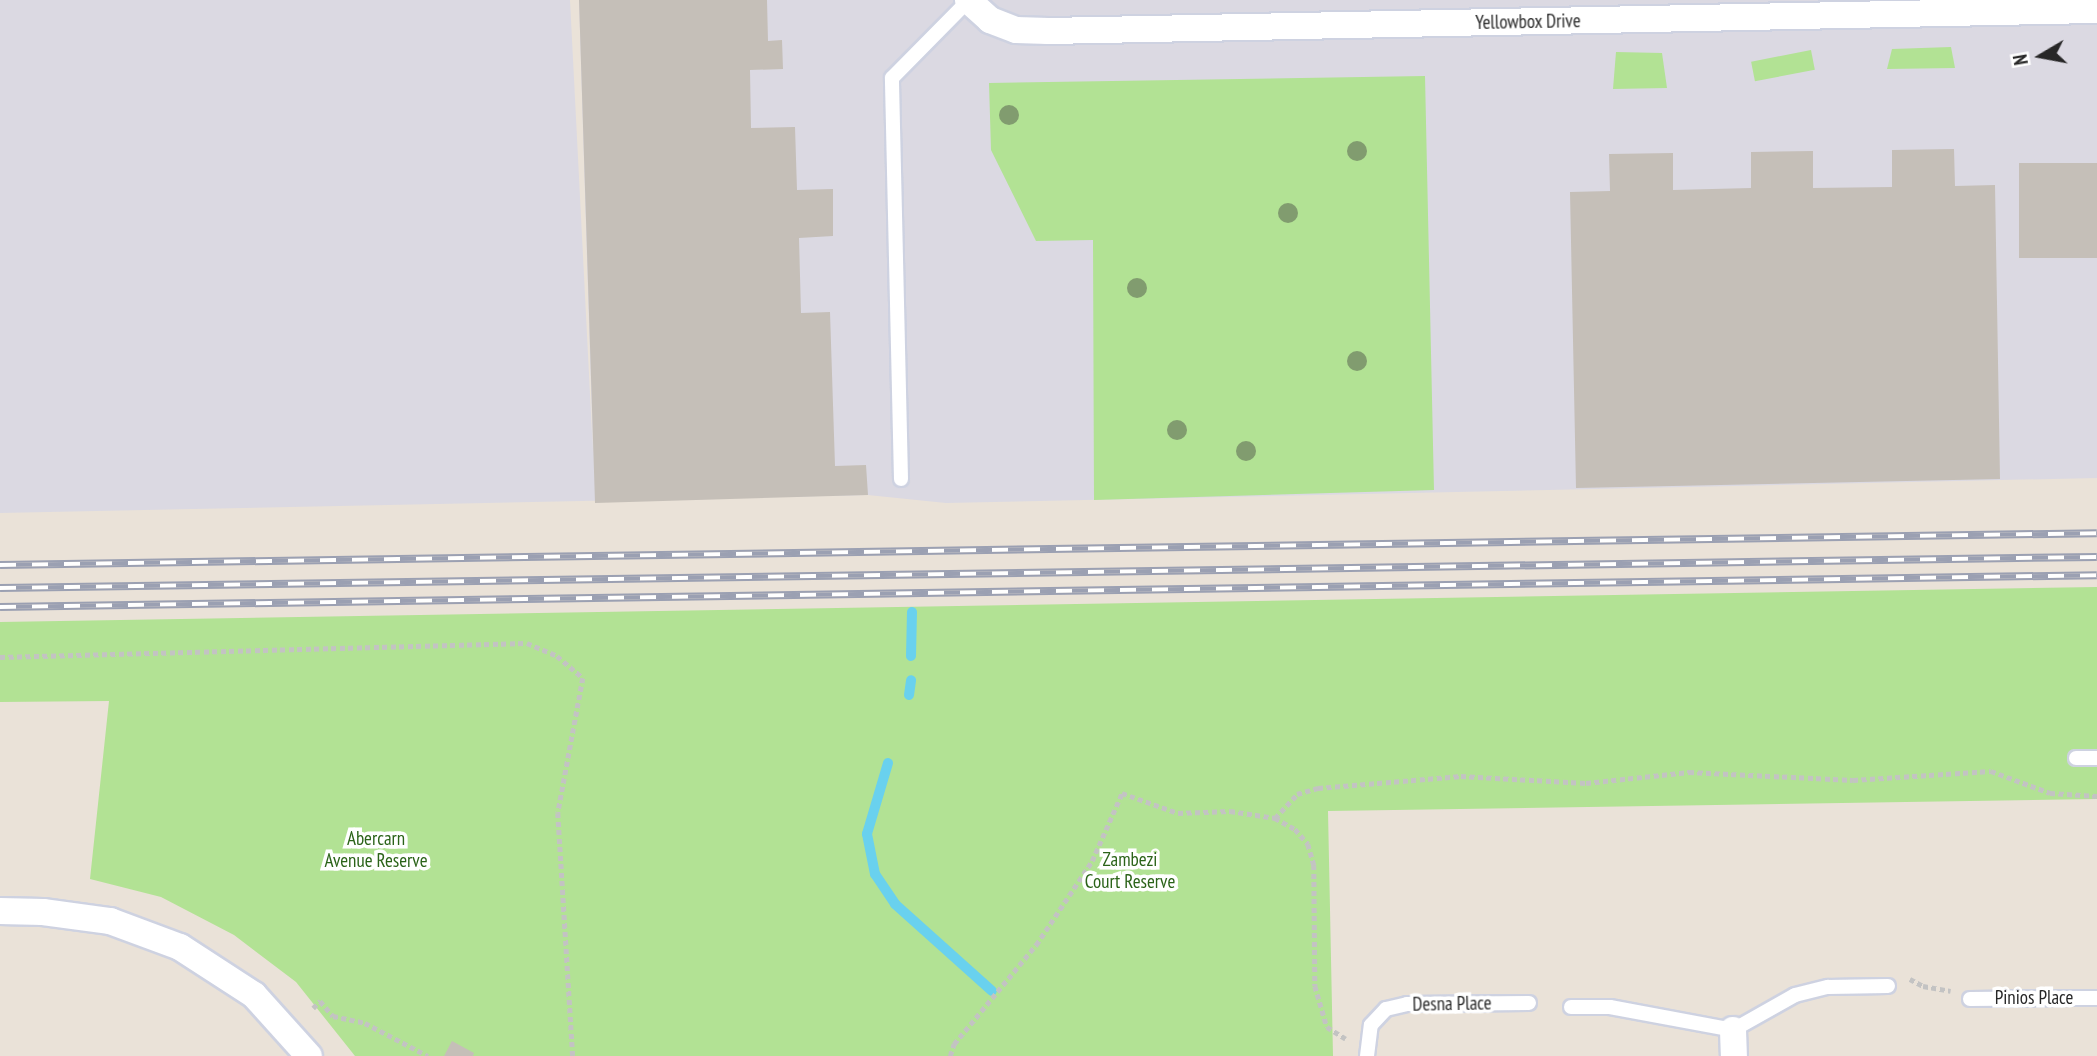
<!DOCTYPE html>
<html>
<head>
<meta charset="utf-8">
<style>
  body { margin:0 }
  #map { position:relative; width:2097px; height:1056px; overflow:hidden; background:#eae2d8; font-family:"PT Sans Narrow",sans-serif }
  div>[style] { position:absolute }
  .industrial>* { inset:0; background:#dbd9e2 }
  .green>* { inset:0; background:#b2e294; transform-origin:0 0 }
  .stream>* { height:10px; margin:-5px; padding:0 5px; transform-origin:5px; border-radius:5px; background:#69d1ee }
  .building>* { inset:0; background:#c5bfb8; transform-origin:0 0 }
  .path>* { height:4.5px; margin-top:-2.25px; transform-origin:0; background:repeating-linear-gradient(90deg,#c3c3c3 0 5px,transparent 0 8.5px) }
  .roads { filter:drop-shadow(2px 0 #ced2e1) drop-shadow(-2px 0 #ced2e1) drop-shadow(0 2px #ced2e1) drop-shadow(0 -2px #ced2e1) }
  .lane>* { height:14px; margin:-7px; padding:0 7px; transform-origin:7px; border-radius:7px; background:#fff }
  .street>* { height:26px; margin:-13px; padding:0 13px; transform-origin:13px; border-radius:13px; background:#fff }
  .rail>* { height:8px; margin-top:-4px; transform-origin:0; background:repeating-linear-gradient(90deg,#fff 0 16px,#9ba0b2 0 32px); box-sizing:border-box; border-block:2px solid #9ba0b2 }
  .trees>* { width:20px; height:20px; margin:-10px; border-radius:50%; background:#819c6f }
  span { translate:-50% -50%; white-space:nowrap; text-align:center; line-height:1.15; -webkit-text-stroke:7px #fff; paint-order:stroke }
  .street-label { font-size:19px; color:#272727 }
  .park-label { font-size:19px; color:#2b6319 }
  .north { position:absolute; left:2006px; top:21px; width:70px; height:70px; -webkit-text-stroke:5px #fff; paint-order:stroke; rotate:260deg; font-size:19px; font-weight:700; line-height:28px; text-align:center; color:#272727 }
  .north::after { content:''; display:block; margin:auto; width:24px; height:32px; background:#272727; clip-path:polygon(50% 0,100% 100%,50% 72%,0 100%) }
</style>
</head>
<body>
<div id="map">
  <div class="industrial">
    <div style="clip-path:polygon(0 0,570px 0,593px 453px,579px 0,2097px 0,2097px 478px,946px 503px,868px 495px,0 513px)"></div>
  </div>
  <div class="green">
    <div style="clip-path:polygon(1951px 47px,1955px 68px,1887px 69px,1892px 49px)"></div>
    <div style="left:1811px;top:50px;width:20px;height:61px;rotate:79deg"></div>
    <div style="clip-path:polygon(1616px 52px,1662px 53px,1667px 88px,1613px 89px)"></div>
    <div style="clip-path:polygon(1425px 76px,1434px 490px,1094px 500px,1093px 240px,1036px 241px,991px 150px,989px 83px)"></div>
    <div style="clip-path:polygon(2097px 587px,2097px 799px,1328px 811px,1333px 1056px,355px 1056px,296px 982px,234px 935px,161px 897px,90px 879px,109px 701px,0 702px,0 622px)"></div>
  </div>
  <div class="stream">
    <div style="left:911px;top:656px;width:44px;rotate:-88.7deg"></div>
    <div style="left:909px;top:695px;width:15px;rotate:-82deg"></div>
    <div style="left:888px;top:763px;width:74px;rotate:106.5deg"></div>
    <div style="left:867px;top:834px;width:41px;rotate:78.7deg"></div>
    <div style="left:875px;top:874px;width:36px;rotate:56deg"></div>
    <div style="left:895px;top:904px;width:130px;rotate:41.9deg"></div>
  </div>
  <div class="building">
    <div style="clip-path:polygon(579px 0,767px 0,768px 41px,782px 40px,783px 69px,750px 70px,751px 128px,795px 127px,797px 190px,833px 189px,833px 236px,799px 238px,801px 313px,830px 312px,835px 466px,866px 465px,868px 495px,595px 503px)"></div>
    <div style="clip-path:polygon(1954px 149px,1955px 186px,1995px 185px,2000px 479px,1576px 488px,1570px 192px,1610px 191px,1609px 154px,1673px 153px,1673px 190px,1751px 188px,1751px 152px,1813px 151px,1813px 188px,1892px 187px,1892px 150px)"></div>
    <div style="left:2097px;top:163px;width:95px;height:78px;rotate:90deg"></div>
    <div style="clip-path:polygon(452px 1041px,474px 1053px,473px 1056px,444px 1056px)"></div>
  </div>
  <div class="path">
    <div style="left:0;top:657px;width:527px;rotate:-1.52deg"></div>
    <div style="left:527px;top:643px;width:33px;rotate:23deg"></div>
    <div style="left:557px;top:656px;width:34px;rotate:40deg"></div>
    <div style="left:583px;top:678px;width:137px;rotate:100.5deg"></div>
    <div style="left:558px;top:813px;width:243px;rotate:86.5deg"></div>
    <div style="left:1275px;top:818px;width:23px;rotate:29deg"></div>
    <div style="left:1295px;top:829px;width:20px;rotate:49deg"></div>
    <div style="left:1308px;top:844px;width:22px;rotate:74deg"></div>
    <div style="left:1314px;top:865px;width:121px;rotate:89.5deg"></div>
    <div style="left:1315px;top:986px;width:43px;rotate:73.7deg"></div>
    <div style="left:1327px;top:1027px;width:22px;rotate:32deg"></div>
    <div style="left:1910px;top:979px;width:15px;rotate:28deg"></div>
    <div style="left:1923px;top:986px;width:28px;rotate:10deg"></div>
    <div style="left:313px;top:1008px;width:10px;rotate:-45deg"></div>
    <div style="left:320px;top:1001px;width:20px;rotate:49deg"></div>
    <div style="left:333px;top:1016px;width:33px;rotate:12deg"></div>
    <div style="left:365px;top:1023px;width:71px;rotate:27.6deg"></div>
    <div style="left:950px;top:1056px;width:13px;rotate:-72deg"></div>
    <div style="left:954px;top:1044px;width:129px;rotate:-50.4deg"></div>
    <div style="left:1036px;top:945px;width:101px;rotate:-56.3deg"></div>
    <div style="left:1092px;top:861px;width:74px;rotate:-66.2deg"></div>
    <div style="left:1122px;top:793px;width:59px;rotate:19.7deg"></div>
    <div style="left:1178px;top:813px;width:52px;rotate:-2.2deg"></div>
    <div style="left:1230px;top:811px;width:46px;rotate:8.8deg"></div>
    <div style="left:1275px;top:818px;width:33px;rotate:-47deg"></div>
    <div style="left:1297px;top:794px;width:22px;rotate:-16deg"></div>
    <div style="left:1318px;top:788px;width:144px;rotate:-4.8deg"></div>
    <div style="left:1461px;top:776px;width:125px;rotate:3.2deg"></div>
    <div style="left:1586px;top:783px;width:104px;rotate:-6.1deg"></div>
    <div style="left:1689px;top:772px;width:164px;rotate:2.8deg"></div>
    <div style="left:1853px;top:780px;width:138px;rotate:-3.7deg"></div>
    <div style="left:1991px;top:771px;width:63px;rotate:20.4deg"></div>
    <div style="left:2050px;top:793px;width:47px;rotate:3.7deg"></div>
  </div>
  <div class="roads">
    <div class="lane">
      <div style="left:901px;top:479px;width:401px;rotate:-91.3deg"></div>
      <div style="left:892px;top:78px;width:108px;rotate:-45.4deg"></div>
      <div style="left:2076px;top:758px;width:21px"></div>
      <div style="left:1970px;top:999px;width:127px;rotate:-0.5deg"></div>
      <div style="left:1571px;top:1007px;width:39px"></div>
      <div style="left:1610px;top:1007px;width:125px;rotate:10.6deg"></div>
      <div style="left:1733px;top:1030px;width:71px;rotate:-29.4deg"></div>
      <div style="left:1795px;top:995px;width:34px;rotate:-14deg"></div>
      <div style="left:1828px;top:987px;width:60px;rotate:-1deg"></div>
      <div style="left:1367px;top:1056px;width:31px;rotate:-83deg"></div>
      <div style="left:1371px;top:1025px;width:22px;rotate:-47deg"></div>
      <div style="left:1386px;top:1009px;width:22px;rotate:-13deg"></div>
      <div style="left:1407px;top:1004px;width:122px;rotate:-0.5deg"></div>
    </div>
    <div class="street">
      <div style="left:968px;top:0;width:30px;rotate:42deg"></div>
      <div style="left:990px;top:20px;width:28px;rotate:21deg"></div>
      <div style="left:1016px;top:30px;width:32px;rotate:2deg"></div>
      <div style="left:1048px;top:31px;width:1049px;rotate:-1.15deg"></div>
      <div style="left:0;top:911px;width:43px;rotate:1.3deg"></div>
      <div style="left:43px;top:912px;width:68px;rotate:7.7deg"></div>
      <div style="left:110px;top:921px;width:75px;rotate:20.4deg"></div>
      <div style="left:180px;top:947px;width:88px;rotate:33deg"></div>
      <div style="left:254px;top:995px;width:82px;rotate:48deg"></div>
      <div style="left:1733px;top:1030px;width:26px;rotate:88deg"></div>
    </div>
  </div>
  <div class="rail">
    <div style="left:0;top:565px;width:2097px;rotate:-0.87deg"></div>
    <div style="left:0;top:588px;width:2097px;rotate:-0.85deg"></div>
    <div style="left:0;top:607px;width:2097px;rotate:-0.87deg"></div>
  </div>
  <div class="trees">
    <div style="left:1009px;top:115px"></div>
    <div style="left:1357px;top:151px"></div>
    <div style="left:1288px;top:213px"></div>
    <div style="left:1137px;top:288px"></div>
    <div style="left:1357px;top:361px"></div>
    <div style="left:1177px;top:430px"></div>
    <div style="left:1246px;top:451px"></div>
  </div>
  <div class="street-label">
    <span style="left:1528px;top:22px;rotate:-1deg">Yellowbox Drive</span>
    <span style="left:2034px;top:998px">Pinios Place</span>
    <span style="left:1452px;top:1004px;rotate:-1deg">Desna Place</span>
  </div>
  <div class="park-label">
    <span style="left:376px;top:850px">Abercarn<br>Avenue Reserve</span>
    <span style="left:1130px;top:871px">Zambezi<br>Court Reserve</span>
  </div>
  <div class="north">N</div>
</div>
</body>
</html>
